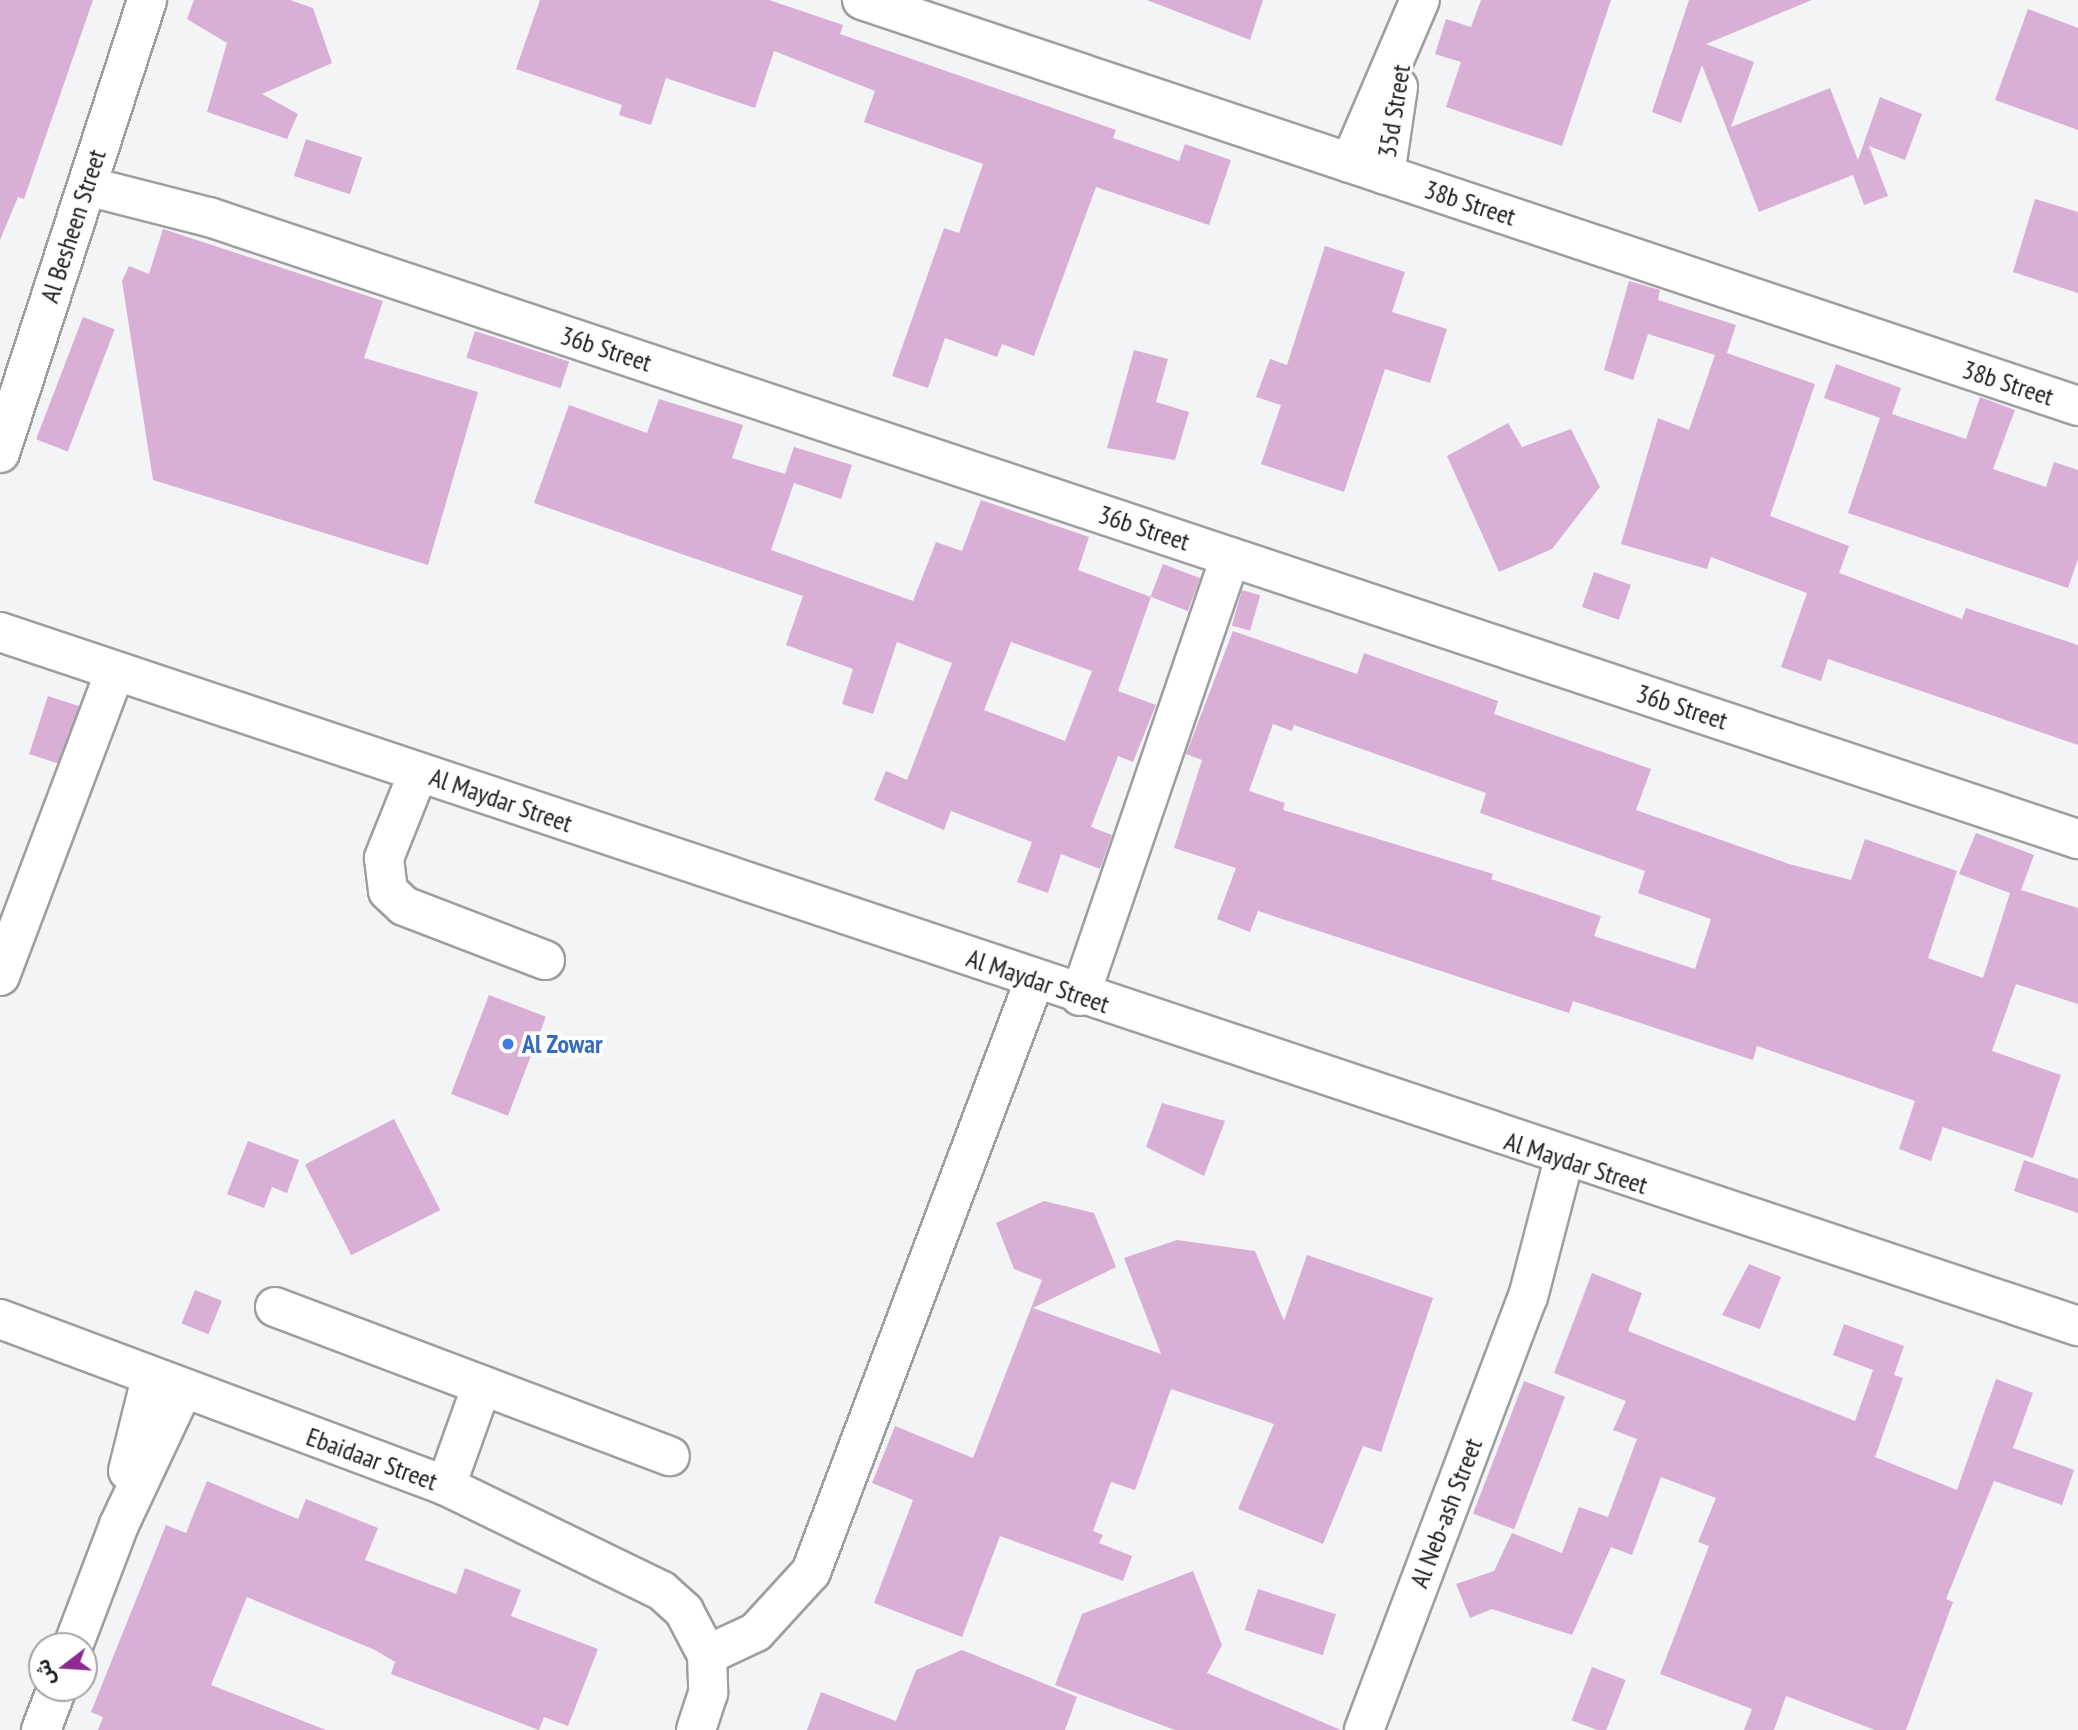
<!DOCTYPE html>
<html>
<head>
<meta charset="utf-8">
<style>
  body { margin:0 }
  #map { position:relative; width:2078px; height:1730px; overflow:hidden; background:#f3f4f6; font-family:"PT Sans Narrow","Noto Sans Arabic",sans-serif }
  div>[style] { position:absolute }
  .building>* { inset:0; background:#d9afd5; transform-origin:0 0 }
  .roads { filter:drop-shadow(2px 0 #9d9e9f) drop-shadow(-2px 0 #9d9e9f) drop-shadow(0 2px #9d9e9f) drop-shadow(0 -2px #9d9e9f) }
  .minor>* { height:38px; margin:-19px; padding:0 19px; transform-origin:19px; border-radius:19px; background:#fff }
  .dots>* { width:19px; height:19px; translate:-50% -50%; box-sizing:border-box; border:4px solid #fff; border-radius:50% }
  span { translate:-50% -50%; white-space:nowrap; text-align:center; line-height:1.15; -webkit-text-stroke:7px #fff; paint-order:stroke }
  .street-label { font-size:26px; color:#1b1b1c }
  .shop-label { font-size:26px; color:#366cbe; font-weight:700 }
  .left { translate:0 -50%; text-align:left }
  .north { position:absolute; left:28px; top:1632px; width:70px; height:70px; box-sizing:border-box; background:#fff; border:2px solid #a4a4a4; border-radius:50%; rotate:253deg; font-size:19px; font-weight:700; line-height:28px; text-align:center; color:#1b1b1c }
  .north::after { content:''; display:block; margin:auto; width:24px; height:32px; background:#8e298f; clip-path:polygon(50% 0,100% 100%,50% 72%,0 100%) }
</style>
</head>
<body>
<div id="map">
  <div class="building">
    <div style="clip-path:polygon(0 0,93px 0,24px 199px,18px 197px,0 240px)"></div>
    <div style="clip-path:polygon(194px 0,290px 0,313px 8px,332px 63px,262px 94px,298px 114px,287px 139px,207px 112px,227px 43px,187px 19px)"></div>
    <div style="clip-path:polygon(540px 0,769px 0,843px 25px,840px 34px,1116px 130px,1113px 138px,1179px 161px,1185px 144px,1231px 160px,1209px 225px,1096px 187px,1034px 356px,1002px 344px,997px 357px,945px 338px,928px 388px,892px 376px,944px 228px,959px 233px,983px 164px,864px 122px,875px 91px,774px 51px,755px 108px,666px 78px,651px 125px,619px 115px,622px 105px,516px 69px)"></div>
    <div style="clip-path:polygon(1147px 0,1263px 0,1250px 40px)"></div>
    <div style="clip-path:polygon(1481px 0,1611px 0,1562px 146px,1446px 107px,1461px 62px,1435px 54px,1446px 19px,1471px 27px)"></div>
    <div style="clip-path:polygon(1689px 0,1812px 0,1706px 44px,1754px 62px,1731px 127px,1830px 88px,1858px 160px,1880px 97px,1922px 114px,1905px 160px,1869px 146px,1888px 196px,1864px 205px,1853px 175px,1759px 212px,1702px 65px,1681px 123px,1652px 112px)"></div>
    <div style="clip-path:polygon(2028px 9px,2078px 28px,2078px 130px,1995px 100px)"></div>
    <div style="left:306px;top:139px;width:59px;height:39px;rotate:18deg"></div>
    <div style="clip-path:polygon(2035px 199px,2078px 212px,2078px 293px,2013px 272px)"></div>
    <div style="clip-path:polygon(163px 229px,383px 301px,364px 358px,478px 392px,428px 565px,153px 480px,122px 281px,129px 266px,149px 274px)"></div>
    <div style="clip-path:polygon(1325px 246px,1405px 272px,1392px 312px,1447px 329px,1430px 383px,1385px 369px,1344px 492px,1261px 464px,1281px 405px,1256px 397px,1270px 359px,1287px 365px)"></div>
    <div style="clip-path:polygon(1629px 281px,1660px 290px,1658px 300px,1736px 325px,1727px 353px,1815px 384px,1770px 516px,1849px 546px,1839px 573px,1962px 619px,1966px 608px,2078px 645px,2078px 745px,1828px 659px,1821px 681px,1781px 667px,1807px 593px,1711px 557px,1707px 569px,1621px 544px,1658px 418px,1689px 430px,1715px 355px,1648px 334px,1633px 380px,1604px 370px)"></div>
    <div style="left:83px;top:317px;width:34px;height:131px;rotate:21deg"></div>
    <div style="left:475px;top:331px;width:99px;height:28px;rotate:18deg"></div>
    <div style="clip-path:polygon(1134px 350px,1168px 359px,1156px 402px,1189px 412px,1175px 460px,1107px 448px)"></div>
    <div style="clip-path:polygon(1836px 364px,1901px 388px,1892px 414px,1966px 439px,1980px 397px,2015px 410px,1993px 469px,2046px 487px,2054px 462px,2078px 470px,2078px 559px,2068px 588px,1848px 513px,1880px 418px,1824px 398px)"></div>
    <div style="clip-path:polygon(evenodd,659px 399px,743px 425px,732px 458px,785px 474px,794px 447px,852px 465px,841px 499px,794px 483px,771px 550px,913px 601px,936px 542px,962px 551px,981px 500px,1089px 537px,1078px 570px,1151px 597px,1118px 691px,1156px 705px,1133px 762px,1118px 756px,1091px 827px,1112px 835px,1100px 869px,1061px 854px,1048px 893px,1017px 882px,1032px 842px,951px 811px,944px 830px,874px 800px,886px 771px,907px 780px,952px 663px,897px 642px,873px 714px,842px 704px,853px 669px,786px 645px,803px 596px,534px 503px,569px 405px,647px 433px,659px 399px,1011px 642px,1092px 671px,1065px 741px,984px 710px,1011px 642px)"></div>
    <div style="clip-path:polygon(1508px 423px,1522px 447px,1571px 429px,1600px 487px,1552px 549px,1499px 572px,1447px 456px)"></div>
    <div style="left:1163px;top:564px;width:40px;height:35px;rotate:21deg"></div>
    <div style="left:1594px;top:572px;width:39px;height:37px;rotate:19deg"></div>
    <div style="left:1242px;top:590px;width:19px;height:37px;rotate:16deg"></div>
    <div style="clip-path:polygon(evenodd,1233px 631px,1357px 674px,1364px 653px,1498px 701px,1494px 714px,1651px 769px,1636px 810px,1789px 864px,1851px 880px,1865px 839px,1957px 871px,1928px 958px,1983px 978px,2010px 893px,1959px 874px,1976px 833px,2034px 855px,2021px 890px,2078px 908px,2078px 1004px,2016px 984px,1992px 1051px,2061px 1075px,2033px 1158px,1943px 1127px,1931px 1161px,1899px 1149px,1915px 1101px,1757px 1046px,1753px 1060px,1573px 1001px,1569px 1013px,1258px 911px,1250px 932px,1217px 919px,1236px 868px,1174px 848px,1202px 760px,1186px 754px,1233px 631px,1273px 724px,1292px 731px,1294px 725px,1486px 793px,1480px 813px,1645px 871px,1638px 893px,1711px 919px,1695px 969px,1594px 936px,1601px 916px,1491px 879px,1493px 874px,1283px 810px,1285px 803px,1249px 791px,1273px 724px)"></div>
    <div style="left:48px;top:696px;width:33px;height:61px;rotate:18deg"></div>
    <div style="left:489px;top:995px;width:61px;height:106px;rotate:21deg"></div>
    <div style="clip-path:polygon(1162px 1103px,1225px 1121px,1204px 1176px,1146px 1147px)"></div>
    <div style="left:394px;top:1119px;width:102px;height:100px;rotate:63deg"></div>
    <div style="clip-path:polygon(248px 1141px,299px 1160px,287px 1193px,272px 1187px,264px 1208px,227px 1194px)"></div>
    <div style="clip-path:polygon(2024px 1160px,2078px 1179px,2078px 1213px,2014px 1191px)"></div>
    <div style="clip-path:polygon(1044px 1201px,1094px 1213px,1116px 1267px,1033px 1308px,1161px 1354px,1124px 1258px,1177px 1240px,1255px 1251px,1284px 1321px,1307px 1255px,1433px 1298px,1381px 1452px,1363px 1446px,1323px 1544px,1238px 1509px,1274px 1424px,1171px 1389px,1135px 1490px,1111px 1482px,1093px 1531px,1103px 1535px,1099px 1543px,1132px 1556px,1123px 1581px,1000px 1536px,962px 1637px,874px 1603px,913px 1500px,872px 1483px,895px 1426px,973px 1458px,1042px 1280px,1014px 1269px,996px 1223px)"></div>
    <div style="clip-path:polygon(1749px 1264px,1781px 1277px,1760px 1329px,1722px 1315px)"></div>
    <div style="clip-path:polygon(1592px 1273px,1642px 1293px,1628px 1331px,1855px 1421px,1873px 1370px,1833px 1355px,1844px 1324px,1904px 1346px,1894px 1375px,1903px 1378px,1875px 1457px,1957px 1490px,1996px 1379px,2033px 1393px,2013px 1448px,2074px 1470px,2062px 1505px,1994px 1481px,1946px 1599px,1953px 1602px,1906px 1730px,1875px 1730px,1786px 1696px,1774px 1730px,1744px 1730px,1752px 1709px,1660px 1674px,1709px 1546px,1698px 1542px,1716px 1498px,1661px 1477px,1632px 1555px,1611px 1547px,1572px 1635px,1492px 1609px,1470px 1618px,1456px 1584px,1494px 1571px,1512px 1533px,1562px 1553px,1579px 1507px,1608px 1517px,1637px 1439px,1613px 1430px,1626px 1401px,1554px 1373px)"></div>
    <div style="left:195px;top:1290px;width:29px;height:36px;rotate:22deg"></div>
    <div style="left:1524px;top:1381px;width:44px;height:142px;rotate:21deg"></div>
    <div style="clip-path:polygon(207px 1481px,298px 1519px,306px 1499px,378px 1528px,365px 1560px,456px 1594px,465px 1568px,521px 1590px,511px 1616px,598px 1649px,568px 1726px,544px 1717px,539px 1730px,391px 1674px,395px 1662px,375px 1650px,247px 1597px,211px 1685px,326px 1730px,98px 1730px,103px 1717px,91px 1712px,166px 1525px,186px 1533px)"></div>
    <div style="clip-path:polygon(1193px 1571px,1222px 1645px,1207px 1673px,1341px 1730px,1175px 1730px,1055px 1685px,1082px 1614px)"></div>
    <div style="left:1258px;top:1589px;width:82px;height:43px;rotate:18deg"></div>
    <div style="clip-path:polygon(962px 1650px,1077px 1697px,1065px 1730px,807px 1730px,821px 1692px,896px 1721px,916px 1670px)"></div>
    <div style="left:1592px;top:1667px;width:36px;height:57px;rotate:21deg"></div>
  </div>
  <div class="roads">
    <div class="minor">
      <div style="left:862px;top:0;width:1282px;rotate:18.46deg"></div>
      <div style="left:1350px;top:163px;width:177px;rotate:-66.8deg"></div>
      <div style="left:1385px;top:175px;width:89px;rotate:-81.6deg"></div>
      <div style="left:87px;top:186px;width:126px;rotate:14.3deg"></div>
      <div style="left:209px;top:217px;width:1970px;rotate:18.41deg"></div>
      <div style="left:0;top:453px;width:476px;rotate:-72deg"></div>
      <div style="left:0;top:632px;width:2191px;rotate:18.47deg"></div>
      <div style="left:418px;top:773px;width:92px;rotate:111.8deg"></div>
      <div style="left:384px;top:858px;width:33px;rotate:83deg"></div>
      <div style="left:388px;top:891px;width:22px;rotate:43deg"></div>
      <div style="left:404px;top:906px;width:151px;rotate:21deg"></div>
      <div style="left:0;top:976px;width:325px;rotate:-69.3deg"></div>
      <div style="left:1080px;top:996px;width:464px;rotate:-71.1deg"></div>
      <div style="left:275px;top:1307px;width:422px;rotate:20.7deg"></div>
      <div style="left:0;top:1319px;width:476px;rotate:20.5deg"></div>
      <div style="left:446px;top:1486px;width:240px;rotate:25.9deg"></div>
      <div style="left:662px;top:1591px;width:30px;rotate:42deg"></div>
      <div style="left:684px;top:1611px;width:50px;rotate:62.4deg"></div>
      <div style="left:707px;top:1655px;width:38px;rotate:88deg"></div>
      <div style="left:708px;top:1693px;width:39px;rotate:108deg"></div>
      <div style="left:128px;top:1471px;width:96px;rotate:-76.1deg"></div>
      <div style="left:446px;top:1486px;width:107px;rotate:-70.4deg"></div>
      <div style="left:73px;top:1646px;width:129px;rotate:-69.2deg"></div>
      <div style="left:119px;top:1525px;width:150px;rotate:-64.8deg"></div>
      <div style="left:707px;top:1655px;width:54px;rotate:-25.1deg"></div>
      <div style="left:756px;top:1632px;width:81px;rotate:-47.5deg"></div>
      <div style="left:811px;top:1572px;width:634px;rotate:-69.31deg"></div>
      <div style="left:41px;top:1730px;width:45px;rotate:-69.1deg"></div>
      <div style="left:1364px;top:1730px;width:463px;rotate:-69.3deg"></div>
      <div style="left:1528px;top:1297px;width:143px;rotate:-75.4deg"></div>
    </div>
  </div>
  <div class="dots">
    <div style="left:508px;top:1044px;background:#3f7fe0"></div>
  </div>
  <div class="street-label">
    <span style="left:1394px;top:111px;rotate:-81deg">35d Street</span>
    <span style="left:1470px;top:203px;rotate:18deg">38b Street</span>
    <span style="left:73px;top:226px;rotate:-72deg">Al Besheen Street</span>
    <span style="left:606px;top:349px;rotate:18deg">36b Street</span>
    <span style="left:2008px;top:383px;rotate:18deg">38b Street</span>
    <span style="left:1144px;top:528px;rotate:18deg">36b Street</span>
    <span style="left:1682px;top:707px;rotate:18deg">36b Street</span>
    <span style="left:501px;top:800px;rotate:19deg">Al Maydar Street</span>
    <span style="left:1038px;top:981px;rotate:19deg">Al Maydar Street</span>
    <span style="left:1576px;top:1163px;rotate:18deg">Al Maydar Street</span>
    <span style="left:372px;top:1459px;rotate:20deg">Ebaidaar Street</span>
    <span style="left:1446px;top:1513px;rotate:-69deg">Al Neb-ash Street</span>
  </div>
  <div class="shop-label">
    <span class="left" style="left:522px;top:1044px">Al Zowar</span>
  </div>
  <div class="north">ش</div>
</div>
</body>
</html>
